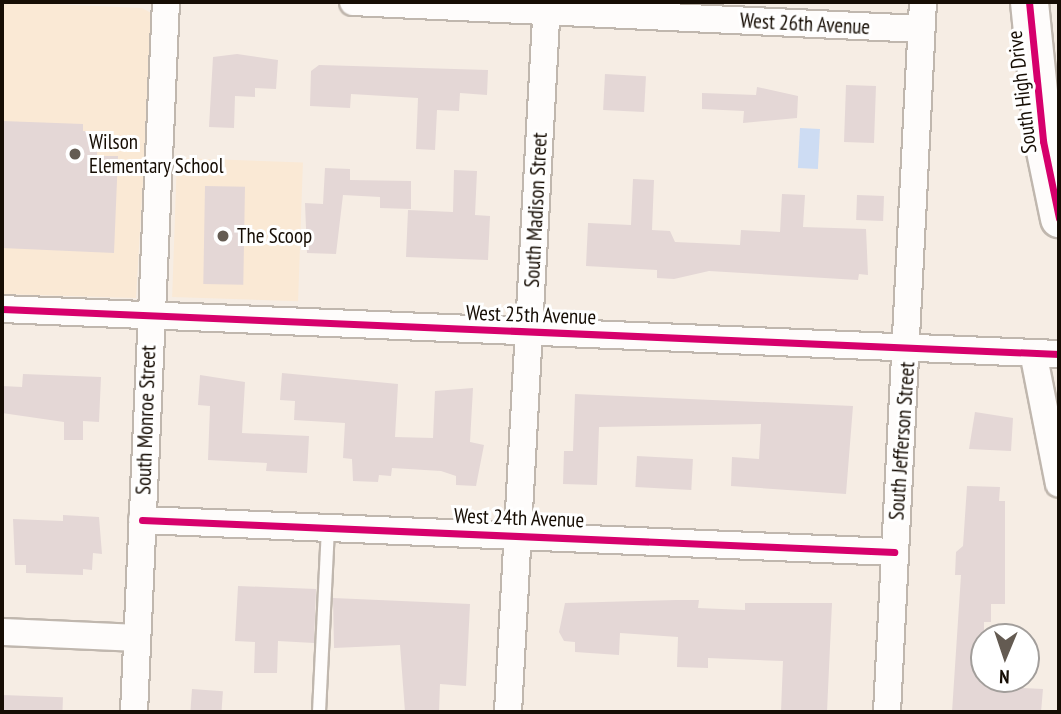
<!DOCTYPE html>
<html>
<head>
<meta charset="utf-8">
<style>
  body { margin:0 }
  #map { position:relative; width:1061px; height:714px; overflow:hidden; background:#f6ede4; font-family:"PT Sans Narrow",sans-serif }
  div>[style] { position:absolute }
  .built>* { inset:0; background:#fae9d5; transform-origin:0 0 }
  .water>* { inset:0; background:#cddcf3; transform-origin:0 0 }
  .building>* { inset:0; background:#e4d7d6; transform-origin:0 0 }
  .roads { filter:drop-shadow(2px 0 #c0b7ae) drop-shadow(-2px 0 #c0b7ae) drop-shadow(0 2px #c0b7ae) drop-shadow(0 -2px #c0b7ae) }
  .service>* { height:12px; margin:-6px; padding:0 6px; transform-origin:6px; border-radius:6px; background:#fefcfb }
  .minor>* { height:26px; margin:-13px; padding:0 13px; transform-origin:13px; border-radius:13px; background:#fefcfb }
  .secondary>* { height:37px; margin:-18.5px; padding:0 18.5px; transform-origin:18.5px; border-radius:18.5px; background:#fefcfb }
  .cycleway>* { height:7px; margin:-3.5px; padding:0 3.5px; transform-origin:3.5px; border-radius:3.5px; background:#d6006c }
  .dots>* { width:19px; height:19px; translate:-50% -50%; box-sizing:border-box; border:4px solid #fff; border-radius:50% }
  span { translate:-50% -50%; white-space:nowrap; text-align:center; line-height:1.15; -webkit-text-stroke:6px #fff; paint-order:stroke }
  .street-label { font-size:21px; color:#160d04 }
  .poi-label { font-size:21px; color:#160d04 }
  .left { translate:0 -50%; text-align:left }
  .frame { position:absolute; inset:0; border:4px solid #160d04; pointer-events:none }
  .north { position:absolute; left:970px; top:623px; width:70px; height:70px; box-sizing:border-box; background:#fff; border:2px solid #a29e9b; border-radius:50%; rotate:182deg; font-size:19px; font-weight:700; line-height:28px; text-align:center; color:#160d04 }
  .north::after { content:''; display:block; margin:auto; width:24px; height:32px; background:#645b52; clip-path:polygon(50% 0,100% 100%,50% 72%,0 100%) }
</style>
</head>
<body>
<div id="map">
  <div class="built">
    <div style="clip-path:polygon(2px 2px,142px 8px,153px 14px,136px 298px,2px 294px)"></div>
    <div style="left:177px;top:158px;width:126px;height:139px;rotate:2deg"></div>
  </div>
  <div class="water">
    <div style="left:800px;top:128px;width:20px;height:40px;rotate:3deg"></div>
  </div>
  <div class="building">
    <div style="clip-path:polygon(237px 54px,278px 60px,276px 89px,255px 88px,255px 97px,235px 96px,234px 128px,209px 127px,213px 57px)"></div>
    <div style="clip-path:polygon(319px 65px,488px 70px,487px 95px,460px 93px,459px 111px,437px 110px,435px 150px,416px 149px,418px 98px,351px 94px,350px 108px,310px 106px,311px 71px)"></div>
    <div style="left:605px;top:74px;width:41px;height:36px;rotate:3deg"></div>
    <div style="left:846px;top:85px;width:30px;height:57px;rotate:2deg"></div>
    <div style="clip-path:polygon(757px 87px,798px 96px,797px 118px,743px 123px,744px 111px,702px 109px,702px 93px,756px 95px)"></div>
    <div style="clip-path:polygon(2px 121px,83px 124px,83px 131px,98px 132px,97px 156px,118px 156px,114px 253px,2px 248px)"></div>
    <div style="clip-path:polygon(325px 168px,350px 169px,350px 180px,411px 181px,411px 209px,380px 208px,380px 197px,343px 195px,336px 254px,307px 253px,305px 203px,323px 204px)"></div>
    <div style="clip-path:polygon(454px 170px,477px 171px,475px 215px,490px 216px,488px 260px,406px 257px,408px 210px,453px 212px)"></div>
    <div style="clip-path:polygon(633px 179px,654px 180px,652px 230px,670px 231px,675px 242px,740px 245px,741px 230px,780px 232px,782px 194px,805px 195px,803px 227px,866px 229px,868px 275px,859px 274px,858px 280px,709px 271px,674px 279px,657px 278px,657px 270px,586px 266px,588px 223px,631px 225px)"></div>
    <div style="left:205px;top:186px;width:40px;height:98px;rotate:1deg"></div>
    <div style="left:857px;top:195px;width:27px;height:25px;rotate:2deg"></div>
    <div style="clip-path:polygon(282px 373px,398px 384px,395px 437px,433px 438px,435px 391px,473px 388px,470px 442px,484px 445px,476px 486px,456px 485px,456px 476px,441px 471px,392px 468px,391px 476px,379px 475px,378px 482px,353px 481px,352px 459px,343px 458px,345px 423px,294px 420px,295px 401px,280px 400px)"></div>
    <div style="clip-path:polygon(23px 374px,101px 377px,99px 422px,83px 421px,83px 440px,64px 440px,64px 422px,2px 413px,2px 386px,22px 387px)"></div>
    <div style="clip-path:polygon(200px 375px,245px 382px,242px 433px,309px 436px,307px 473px,266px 471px,267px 463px,208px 460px,210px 406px,198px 405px)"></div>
    <div style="clip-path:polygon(575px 394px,853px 406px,846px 494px,731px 486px,732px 457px,759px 459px,761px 424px,599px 427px,597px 485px,563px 484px,564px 451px,573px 451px)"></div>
    <div style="clip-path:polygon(975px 412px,1013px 418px,1011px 451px,969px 449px)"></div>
    <div style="left:637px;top:456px;width:56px;height:31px;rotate:3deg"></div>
    <div style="clip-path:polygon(967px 486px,1000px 487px,999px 501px,1005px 501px,1005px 604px,991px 604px,991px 622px,984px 622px,984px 679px,1023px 679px,1023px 688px,1043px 689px,1041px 712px,952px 712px,961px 575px,955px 575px,956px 552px,963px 546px)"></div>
    <div style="clip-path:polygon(63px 515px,99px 517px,102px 554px,93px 553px,92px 570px,83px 569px,83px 575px,26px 573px,26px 565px,15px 565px,13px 519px,63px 521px)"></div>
    <div style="clip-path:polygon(238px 586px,316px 589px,314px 643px,278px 641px,277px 673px,254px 673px,255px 642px,235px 641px)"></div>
    <div style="clip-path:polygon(333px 598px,470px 604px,466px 686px,440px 684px,439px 712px,405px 712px,400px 645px,334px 648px)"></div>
    <div style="clip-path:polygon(676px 600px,699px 600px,698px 608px,745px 610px,745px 603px,832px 603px,827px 712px,781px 712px,783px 661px,708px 658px,708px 668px,677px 667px,678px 637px,620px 633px,619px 655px,575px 652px,575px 642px,564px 641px,559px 632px,565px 603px)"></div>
    <div style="left:192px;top:689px;width:31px;height:23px;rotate:4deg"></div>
    <div style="left:2px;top:695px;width:61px;height:17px;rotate:2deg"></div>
  </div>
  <div class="roads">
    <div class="service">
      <div style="left:319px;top:712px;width:184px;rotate:-87.2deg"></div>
    </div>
    <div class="minor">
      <div style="left:353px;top:2px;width:569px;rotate:2.72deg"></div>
      <div style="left:2px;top:309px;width:1058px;rotate:2.44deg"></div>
      <div style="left:1034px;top:357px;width:129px;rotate:78.9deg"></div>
      <div style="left:142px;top:520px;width:753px;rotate:2.44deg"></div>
      <div style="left:2px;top:632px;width:135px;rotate:2.5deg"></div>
      <div style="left:134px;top:712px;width:711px;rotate:-87.42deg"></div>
      <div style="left:508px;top:712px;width:711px;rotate:-86.86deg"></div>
      <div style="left:887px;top:712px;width:711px;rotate:-87.1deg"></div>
    </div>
    <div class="secondary">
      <div style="left:1029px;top:2px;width:140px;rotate:84.2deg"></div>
      <div style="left:1043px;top:141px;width:79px;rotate:78.3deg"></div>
    </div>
  </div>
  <div class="cycleway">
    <div style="left:1029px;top:2px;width:140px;rotate:84.2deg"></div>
    <div style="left:1043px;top:141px;width:79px;rotate:78.3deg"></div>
    <div style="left:2px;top:309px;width:1058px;rotate:2.44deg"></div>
    <div style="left:142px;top:520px;width:753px;rotate:2.44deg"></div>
  </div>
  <div class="dots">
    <div style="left:75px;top:154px;background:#645b52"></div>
    <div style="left:223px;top:236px;background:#645b52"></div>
  </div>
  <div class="street-label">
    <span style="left:805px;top:24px;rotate:3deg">West 26th Avenue</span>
    <span style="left:1022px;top:92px;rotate:-97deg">South High Drive</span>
    <span style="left:536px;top:210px;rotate:-87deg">South Madison Street</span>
    <span style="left:531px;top:315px;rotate:2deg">West 25th Avenue</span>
    <span style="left:146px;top:420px;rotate:-88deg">South Monroe Street</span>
    <span style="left:902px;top:441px;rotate:-86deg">South Jefferson Street</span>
    <span style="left:519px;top:518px;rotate:2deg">West 24th Avenue</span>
  </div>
  <div class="poi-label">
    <span class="left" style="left:89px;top:154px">Wilson<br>Elementary School</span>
    <span class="left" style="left:237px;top:236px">The Scoop</span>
  </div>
  <div class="frame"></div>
  <div class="north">N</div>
</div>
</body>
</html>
